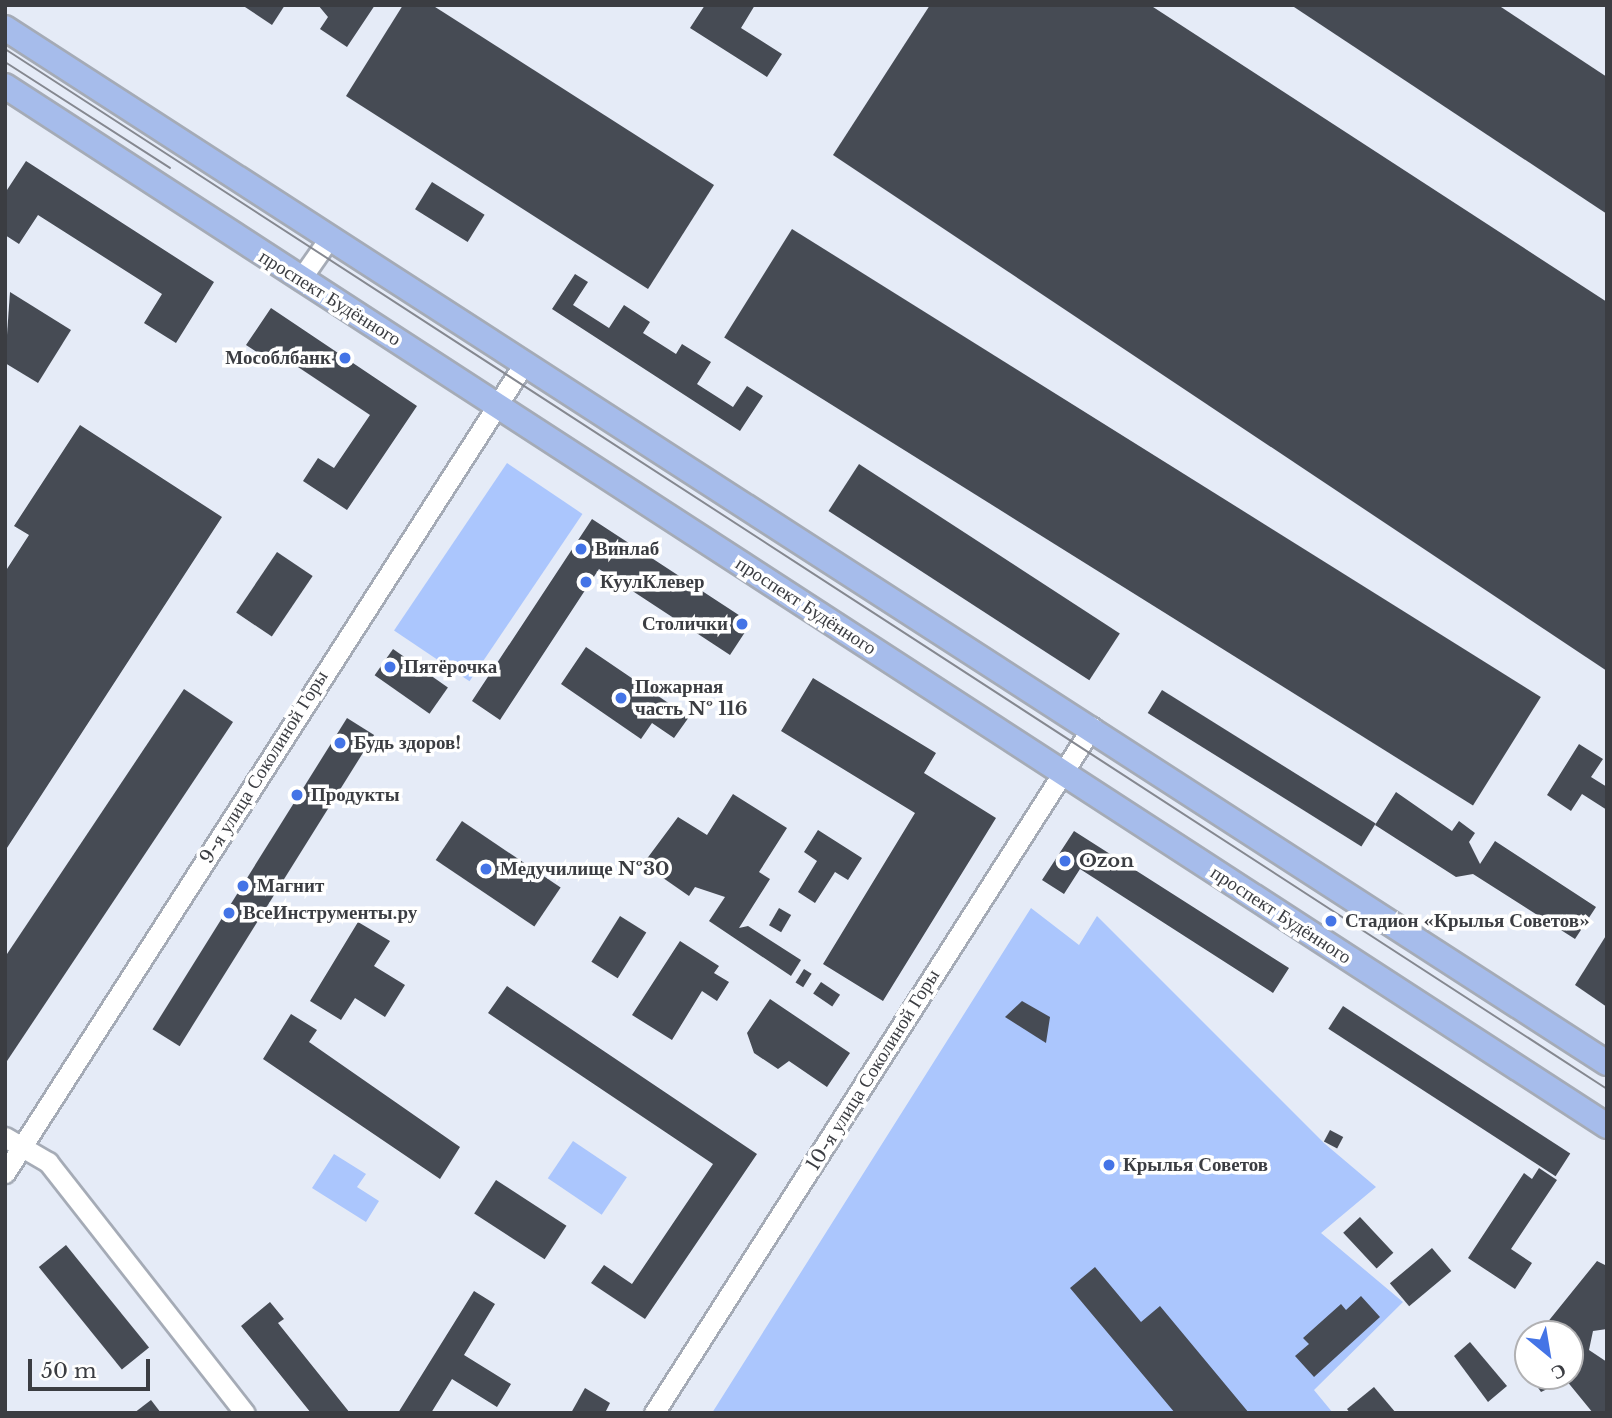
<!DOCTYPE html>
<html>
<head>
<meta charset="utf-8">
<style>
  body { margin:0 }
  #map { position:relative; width:1612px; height:1418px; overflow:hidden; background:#e5ebf7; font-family:"Libre Baskerville",serif }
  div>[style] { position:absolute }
  .green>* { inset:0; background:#abc6fd; transform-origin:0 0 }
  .building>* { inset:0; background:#464b54; transform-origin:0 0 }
  .roads { filter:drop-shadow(2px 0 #a5abb6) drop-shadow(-2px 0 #a5abb6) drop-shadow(0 2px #a5abb6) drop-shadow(0 -2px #a5abb6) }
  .minor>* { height:19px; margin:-9.5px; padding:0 9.5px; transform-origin:9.5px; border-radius:9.5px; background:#fff }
  .major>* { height:24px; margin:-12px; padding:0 12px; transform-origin:12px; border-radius:12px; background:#a6bceb }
  .tram>* { height:2px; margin:-1px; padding:0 1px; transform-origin:1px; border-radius:1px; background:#858890 }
  .dots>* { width:19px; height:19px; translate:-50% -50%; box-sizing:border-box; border:4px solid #fff; border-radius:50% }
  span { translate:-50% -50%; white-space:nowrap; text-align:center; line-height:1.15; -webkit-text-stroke:7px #fff; paint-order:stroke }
  .street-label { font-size:19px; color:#3b3d42 }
  .poi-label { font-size:19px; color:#3b3d42; font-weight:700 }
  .right { translate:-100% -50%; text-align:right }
  .left { translate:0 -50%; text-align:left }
  .frame { position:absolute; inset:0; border:7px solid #3b3d42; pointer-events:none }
  .north { position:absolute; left:1514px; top:1320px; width:70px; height:70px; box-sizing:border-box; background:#fff; border:2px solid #b1b1b3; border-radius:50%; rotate:150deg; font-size:19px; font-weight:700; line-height:28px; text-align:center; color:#3b3d42 }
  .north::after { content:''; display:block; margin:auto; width:24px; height:32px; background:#4474e6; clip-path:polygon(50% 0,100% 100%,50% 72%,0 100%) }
  .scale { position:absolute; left:28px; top:1359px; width:122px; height:32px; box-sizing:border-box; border:4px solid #3b3d42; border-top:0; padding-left:9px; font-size:21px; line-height:24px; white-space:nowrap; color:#3b3d42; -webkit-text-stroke:5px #fff; paint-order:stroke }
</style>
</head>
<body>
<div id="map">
  <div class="green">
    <div style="left:507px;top:463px;width:91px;height:202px;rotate:34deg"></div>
    <div style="clip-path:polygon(1031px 908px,1079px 945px,1097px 916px,1324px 1143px,1376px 1187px,1321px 1233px,1403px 1302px,1314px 1390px,1333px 1413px,712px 1413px)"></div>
    <div style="left:573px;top:1141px;width:65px;height:45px;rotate:34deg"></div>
    <div style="clip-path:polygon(334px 1154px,366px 1174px,357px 1187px,379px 1201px,366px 1222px,312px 1188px)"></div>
  </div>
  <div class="building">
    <div style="clip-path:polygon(242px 5px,285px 5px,272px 25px)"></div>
    <div style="clip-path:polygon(318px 5px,375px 5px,347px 47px,320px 29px,328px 17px)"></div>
    <div style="clip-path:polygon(403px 5px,432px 5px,714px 185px,648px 289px,346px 96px)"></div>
    <div style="clip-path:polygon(705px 5px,755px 5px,741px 28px,782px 54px,767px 77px,690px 28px)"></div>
    <div style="clip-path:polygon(930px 5px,1150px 5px,1607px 302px,1607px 671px,833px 155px)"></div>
    <div style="clip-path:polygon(1291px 5px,1498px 5px,1607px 77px,1607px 214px)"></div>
    <div style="clip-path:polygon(26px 161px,214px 282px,176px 343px,144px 323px,162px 294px,38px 215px,19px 244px,5px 235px,5px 193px)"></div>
    <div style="left:432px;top:182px;width:62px;height:32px;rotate:32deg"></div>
    <div style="left:792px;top:229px;width:883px;height:128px;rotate:32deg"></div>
    <div style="clip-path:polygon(575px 274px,588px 282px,573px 305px,609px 328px,624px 305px,650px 322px,643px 333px,676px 354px,682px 344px,711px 362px,697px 384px,733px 407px,747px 386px,763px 396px,740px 431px,552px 309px)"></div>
    <div style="clip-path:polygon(10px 292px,71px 330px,38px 383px,5px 363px)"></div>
    <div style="clip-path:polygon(271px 308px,417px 406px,347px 510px,303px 481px,318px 458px,334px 468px,370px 415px,274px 351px,269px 360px,246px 345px)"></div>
    <div style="clip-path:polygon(80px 425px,222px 517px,5px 851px,5px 572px,29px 535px,14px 526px)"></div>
    <div style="left:859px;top:464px;width:311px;height:56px;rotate:33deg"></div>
    <div style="clip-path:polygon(592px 519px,751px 623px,730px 655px,599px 569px,500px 720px,472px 701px)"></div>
    <div style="left:277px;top:552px;width:43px;height:73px;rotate:34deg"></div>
    <div style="clip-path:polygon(586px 647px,689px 717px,674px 738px,652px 723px,641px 739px,561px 684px)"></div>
    <div style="left:393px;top:649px;width:67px;height:32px;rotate:35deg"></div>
    <div style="clip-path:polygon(813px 678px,936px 753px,924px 773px,996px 818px,883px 1001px,823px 964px,915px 813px,781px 731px)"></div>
    <div style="clip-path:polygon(184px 689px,233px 722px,5px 1064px,5px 957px)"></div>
    <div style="left:1162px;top:690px;width:252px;height:27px;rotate:32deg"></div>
    <div style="left:347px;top:718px;width:32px;height:367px;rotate:32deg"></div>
    <div style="clip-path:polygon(1579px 744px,1603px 759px,1591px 777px,1607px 787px,1607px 810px,1582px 794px,1571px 811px,1547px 795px)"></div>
    <div style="clip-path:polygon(1396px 792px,1452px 831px,1459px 821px,1475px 833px,1469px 842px,1480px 864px,1495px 841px,1596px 907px,1575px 939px,1473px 874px,1456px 877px,1375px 825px)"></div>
    <div style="clip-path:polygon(733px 794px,787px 828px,759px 872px,770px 879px,739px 928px,748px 926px,801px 960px,791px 976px,709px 921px,725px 897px,695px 887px,689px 896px,643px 864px,678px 817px,707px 835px)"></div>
    <div style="left:462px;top:821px;width:119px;height:47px;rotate:34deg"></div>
    <div style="clip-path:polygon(818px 830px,862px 858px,848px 880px,835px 872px,815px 903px,798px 892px,817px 861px,804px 852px)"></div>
    <div style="clip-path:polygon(1074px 831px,1289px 968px,1273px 993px,1080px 869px,1064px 894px,1042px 880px)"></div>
    <div style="left:779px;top:908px;width:14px;height:20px;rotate:30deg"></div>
    <div style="left:620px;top:916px;width:31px;height:54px;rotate:32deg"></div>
    <div style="clip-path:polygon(358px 922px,390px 941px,374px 966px,405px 985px,385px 1017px,355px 998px,341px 1020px,310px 1001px)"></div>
    <div style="clip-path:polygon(1607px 934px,1607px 1007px,1575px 985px)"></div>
    <div style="clip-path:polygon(680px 941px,719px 966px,714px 973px,729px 982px,717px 1001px,702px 991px,672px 1040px,632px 1015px)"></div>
    <div style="left:804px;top:969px;width:9px;height:16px;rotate:32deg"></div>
    <div style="left:821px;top:982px;width:23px;height:14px;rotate:34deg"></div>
    <div style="clip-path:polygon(507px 986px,757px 1154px,645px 1319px,591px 1283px,604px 1265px,632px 1284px,713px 1164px,488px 1013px)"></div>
    <div style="clip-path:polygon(770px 999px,850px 1053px,827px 1087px,789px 1061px,778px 1069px,754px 1053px,747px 1033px)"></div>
    <div style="clip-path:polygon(1022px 1001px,1050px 1017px,1046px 1043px,1005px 1017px)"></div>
    <div style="left:1343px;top:1006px;width:271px;height:27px;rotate:33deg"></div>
    <div style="clip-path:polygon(291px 1014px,317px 1030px,309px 1042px,460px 1147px,440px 1179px,263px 1059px)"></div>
    <div style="left:1330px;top:1130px;width:15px;height:13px;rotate:28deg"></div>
    <div style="clip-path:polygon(1539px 1168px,1557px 1180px,1511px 1249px,1532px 1263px,1515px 1289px,1468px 1258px,1524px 1173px,1532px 1179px)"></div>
    <div style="left:496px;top:1180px;width:84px;height:40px;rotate:33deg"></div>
    <div style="left:1360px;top:1217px;width:49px;height:23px;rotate:47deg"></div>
    <div style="left:66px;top:1245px;width:132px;height:35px;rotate:51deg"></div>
    <div style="left:1432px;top:1248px;width:30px;height:55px;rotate:50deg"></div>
    <div style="clip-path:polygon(1597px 1261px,1607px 1266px,1607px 1329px,1593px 1331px,1589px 1350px,1607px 1362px,1607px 1413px,1593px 1413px,1566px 1380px,1541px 1392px,1530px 1376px,1570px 1376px,1570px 1334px,1538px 1334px)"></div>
    <div style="clip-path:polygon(1095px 1267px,1141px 1322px,1160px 1306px,1249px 1413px,1175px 1413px,1070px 1288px)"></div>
    <div style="clip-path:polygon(474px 1291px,495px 1304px,464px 1355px,511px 1384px,497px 1407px,452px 1379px,431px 1413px,398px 1413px)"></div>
    <div style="clip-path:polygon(1361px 1296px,1380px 1317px,1314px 1377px,1295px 1356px,1309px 1344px,1303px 1338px,1341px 1304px,1346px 1310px)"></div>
    <div style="clip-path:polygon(270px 1302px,284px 1319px,278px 1323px,350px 1413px,311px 1413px,241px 1326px)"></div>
    <div style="clip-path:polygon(1470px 1342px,1507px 1386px,1488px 1402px,1454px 1356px)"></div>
    <div style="clip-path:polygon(1374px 1387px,1396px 1413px,1350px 1413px,1347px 1409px)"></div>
    <div style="clip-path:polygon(585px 1388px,610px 1403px,605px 1413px,571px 1413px)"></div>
    <div style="clip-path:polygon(151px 1400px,161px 1413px,134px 1413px)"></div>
  </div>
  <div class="roads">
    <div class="minor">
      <div style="left:300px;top:280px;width:52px;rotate:-55.1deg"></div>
      <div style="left:5px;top:1137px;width:50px;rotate:30.2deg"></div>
      <div style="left:48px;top:1162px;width:319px;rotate:51.9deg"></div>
      <div style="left:5px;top:1173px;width:963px;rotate:-57.33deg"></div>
      <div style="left:654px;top:1413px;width:814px;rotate:-57.44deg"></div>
    </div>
    <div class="major">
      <div style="left:5px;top:28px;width:1907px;rotate:32.87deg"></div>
      <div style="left:5px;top:86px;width:1910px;rotate:32.99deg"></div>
    </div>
  </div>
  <div class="tram">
    <div style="left:5px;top:49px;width:1910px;rotate:32.99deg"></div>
    <div style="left:5px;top:62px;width:196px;rotate:32.7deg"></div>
  </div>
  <div class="dots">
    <div style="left:345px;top:358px;background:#4474e6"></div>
    <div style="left:581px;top:549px;background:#4474e6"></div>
    <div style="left:586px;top:582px;background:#4474e6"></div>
    <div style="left:742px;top:624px;background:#4474e6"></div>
    <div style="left:390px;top:667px;background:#4474e6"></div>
    <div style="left:621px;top:698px;background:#4474e6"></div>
    <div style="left:340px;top:743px;background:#4474e6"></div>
    <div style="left:297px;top:795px;background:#4474e6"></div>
    <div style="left:1065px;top:861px;background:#4474e6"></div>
    <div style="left:486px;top:869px;background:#4474e6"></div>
    <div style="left:243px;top:886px;background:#4474e6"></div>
    <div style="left:229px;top:913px;background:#4474e6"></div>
    <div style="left:1331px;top:921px;background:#4474e6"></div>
    <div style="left:1109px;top:1165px;background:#4474e6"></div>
  </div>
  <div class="street-label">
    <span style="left:330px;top:298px;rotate:32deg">проспект Будённого</span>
    <span style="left:806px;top:606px;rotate:33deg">проспект Будённого</span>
    <span style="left:264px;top:767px;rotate:-58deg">9-я улица Соколиной Горы</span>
    <span style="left:1281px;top:915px;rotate:33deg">проспект Будённого</span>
    <span style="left:873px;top:1070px;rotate:-58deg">10-я улица Соколиной Горы</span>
  </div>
  <div class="poi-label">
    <span class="right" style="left:331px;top:358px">Мособлбанк</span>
    <span class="left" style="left:595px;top:549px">Винлаб</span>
    <span class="left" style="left:600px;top:582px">КуулКлевер</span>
    <span class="right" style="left:728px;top:624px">Столички</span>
    <span class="left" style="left:404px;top:667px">Пятёрочка</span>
    <span class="left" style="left:635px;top:698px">Пожарная<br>часть № 116</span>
    <span class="left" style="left:354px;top:743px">Будь здоров!</span>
    <span class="left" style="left:311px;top:795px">Продукты</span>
    <span class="left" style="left:1079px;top:861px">Ozon</span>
    <span class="left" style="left:500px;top:869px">Медучилище №30</span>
    <span class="left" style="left:257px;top:886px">Магнит</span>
    <span class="left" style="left:243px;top:913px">ВсеИнструменты.ру</span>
    <span class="left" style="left:1345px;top:921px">Стадион «Крылья Советов»</span>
    <span class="left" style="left:1123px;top:1165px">Крылья Советов</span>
  </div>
  <div class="frame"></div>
  <div class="north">С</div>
  <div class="scale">50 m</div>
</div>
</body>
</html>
